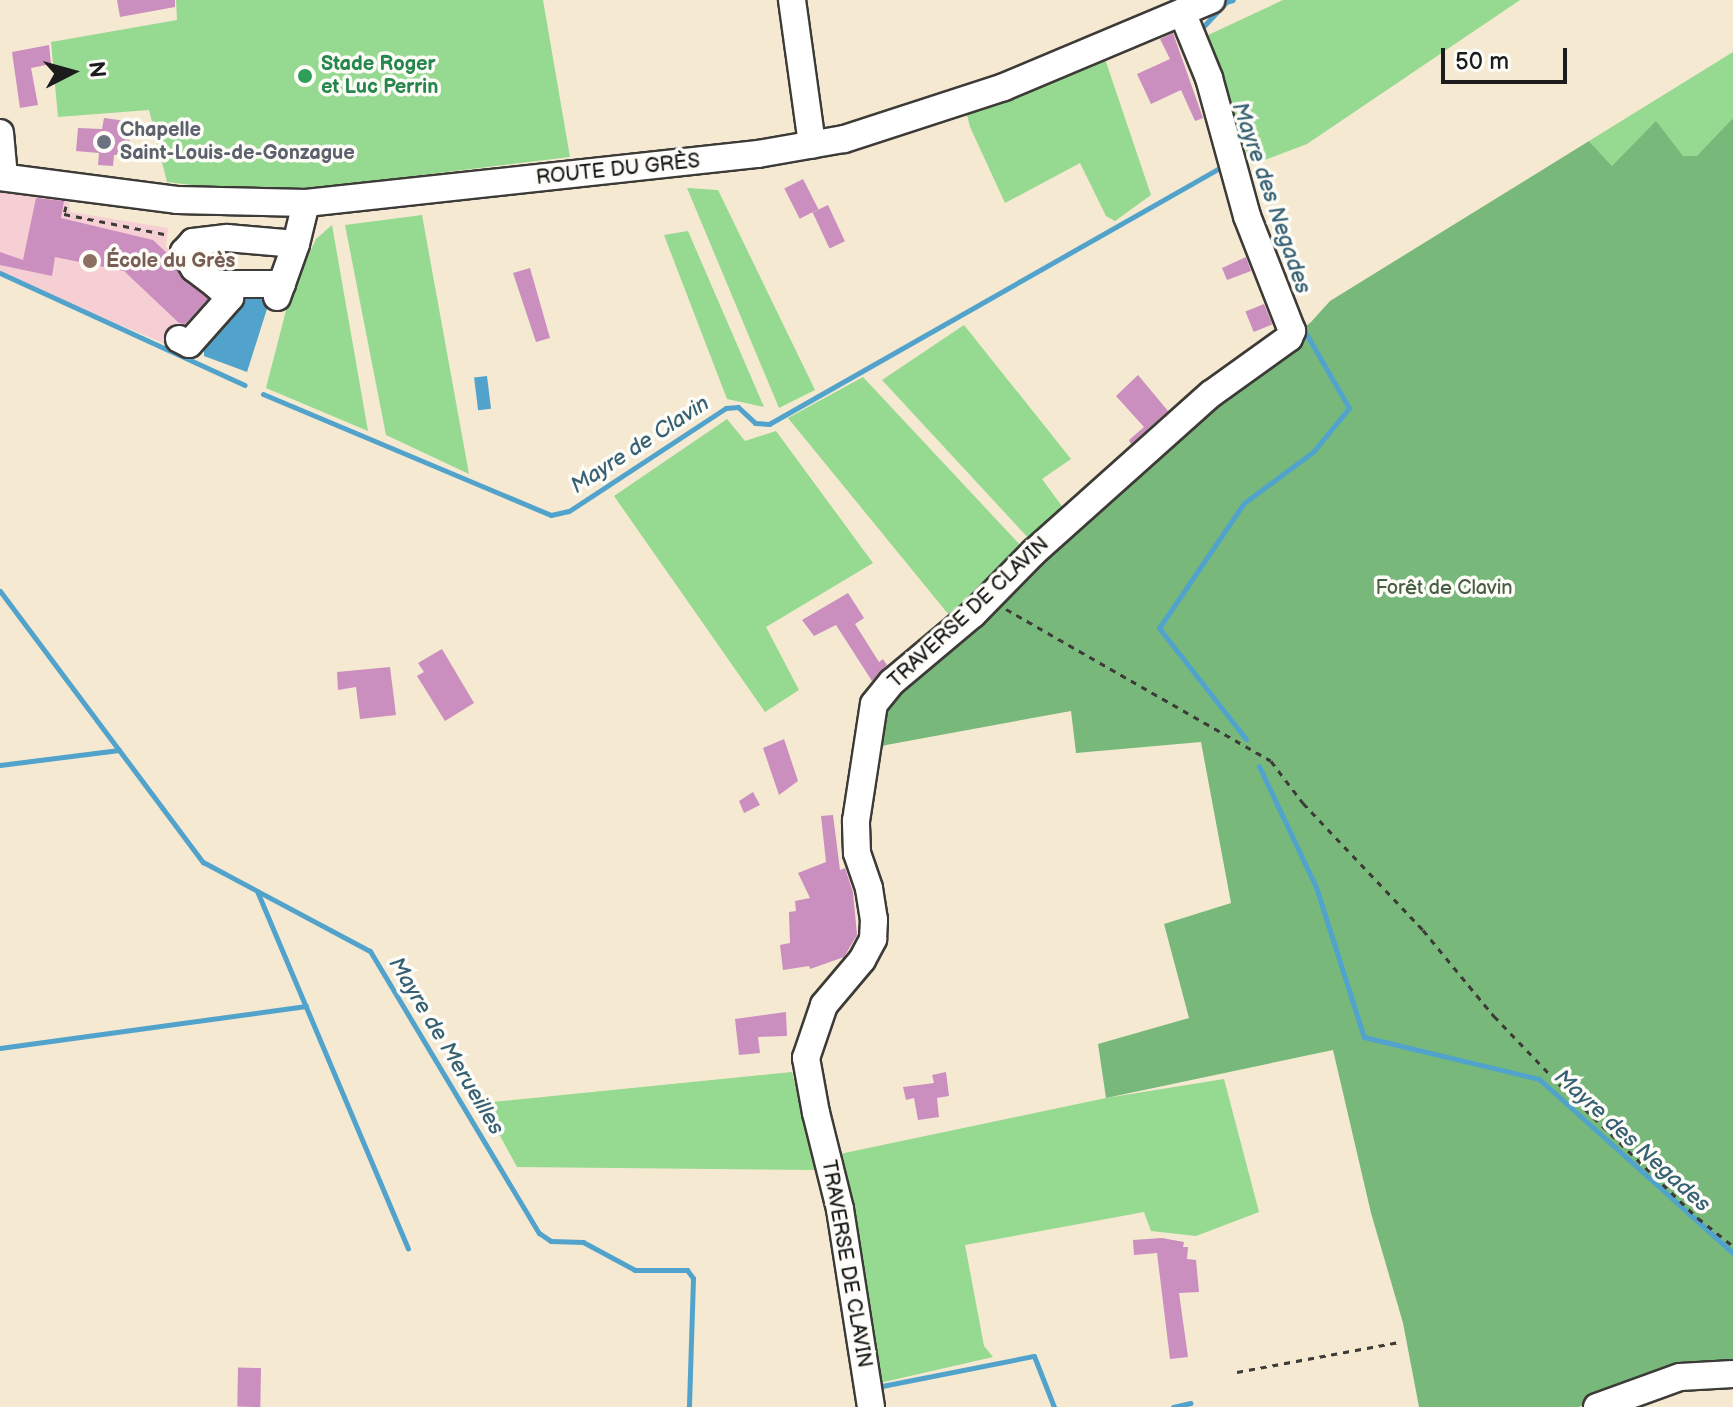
<!DOCTYPE html>
<html>
<head>
<meta charset="utf-8">
<style>
  body { margin:0 }
  #map { position:relative; width:1733px; height:1407px; overflow:hidden; background:#f5e9d2; font-family:"Balsamiq Sans",sans-serif }
  div>[style] { position:absolute }
  .built>* { inset:0; background:#f6cfd5 }
  .green>* { inset:0; background:#96d991 }
  .forest>* { inset:0; background:#78b97b }
  .water>* { inset:0; background:#51a3cc; transform-origin:0 0 }
  .stream>* { height:5px; margin:-2.5px; padding:0 2.5px; transform-origin:2.5px; border-radius:2.5px; background:#51a3cc }
  .building>* { inset:0; background:#ca8ebf; transform-origin:0 0 }
  .path>* { height:3px; margin-top:-1.5px; transform-origin:0; background:repeating-linear-gradient(90deg,#3d3b37 0 6px,transparent 0 12px) }
  .roads { filter:drop-shadow(2px 0 #3d3b37) drop-shadow(-2px 0 #3d3b37) drop-shadow(0 2px #3d3b37) drop-shadow(0 -2px #3d3b37) }
  .minor>* { height:26px; margin:-13px; padding:0 13px; transform-origin:13px; border-radius:13px; background:#fff }
  .dots>* { width:22px; height:22px; translate:-50% -50%; box-sizing:border-box; border:4px solid #fdfcf7; border-radius:50% }
  span { translate:-50% -50%; white-space:nowrap; text-align:center; line-height:1.15; -webkit-text-stroke:7px #fdfcf7; paint-order:stroke }
  .leisure-label { font-size:20px; color:#27864d; font-weight:700 }
  .left { translate:0 -50%; text-align:left }
  .worship-label { font-size:20px; color:#5b616d; font-weight:700 }
  .street-label { font-size:20px; color:#1c1c1c }
  .education-label { font-size:20px; color:#785e54; font-weight:700 }
  .park-label { font-size:20px; color:#475e45 }
  .water-label { font-size:22px; color:#366074; font-style:italic }
  .north { position:absolute; left:32px; top:32px; width:80px; height:80px; -webkit-text-stroke:6px #fdfcf7; paint-order:stroke; rotate:84deg; font-size:22px; font-weight:700; line-height:32px; text-align:center; color:#1c1c1c }
  .north::after { content:''; display:block; margin:auto; width:28px; height:36px; background:#1c1c1c; clip-path:polygon(50% 0,100% 100%,50% 72%,0 100%) }
  .scale { position:absolute; left:1441px; top:48px; width:126px; height:36px; box-sizing:border-box; border:4px solid #1c1c1c; border-top:0; padding-left:10px; font-size:24px; line-height:28px; white-space:nowrap; color:#1c1c1c; -webkit-text-stroke:6px #fdfcf7; paint-order:stroke }
</style>
</head>
<body>
<div id="map">
  <div class="built">
    <div style="clip-path:polygon(0 179px,68px 191px,70px 212px,168px 228px,166px 247px,229px 306px,190px 354px,0 275px)"></div>
  </div>
  <div class="green">
    <div style="clip-path:polygon(176px 0,543px 0,570px 157px,267px 194px,167px 182px,149px 110px,58px 117px,51px 42px,177px 20px)"></div>
    <div style="clip-path:polygon(1283px 0,1520px 0,1307px 144px,1251px 165px,1206px 36px)"></div>
    <div style="clip-path:polygon(1733px 52px,1733px 118px,1698px 156px,1612px 166px,1589px 141px)"></div>
    <div style="clip-path:polygon(1104px 56px,1151px 195px,1115px 221px,1106px 216px,1080px 163px,1005px 203px,970px 127px,966px 111px)"></div>
    <div style="clip-path:polygon(687px 188px,718px 190px,815px 390px,779px 408px)"></div>
    <div style="clip-path:polygon(422px 215px,469px 474px,386px 435px,345px 225px)"></div>
    <div style="clip-path:polygon(332px 225px,368px 431px,266px 388px,290px 295px,316px 239px)"></div>
    <div style="clip-path:polygon(688px 231px,764px 407px,727px 399px,664px 235px)"></div>
    <div style="clip-path:polygon(964px 325px,1071px 459px,1042px 479px,1064px 509px,1032px 542px,882px 380px)"></div>
    <div style="clip-path:polygon(863px 377px,1022px 547px,949px 615px,788px 418px)"></div>
    <div style="clip-path:polygon(727px 419px,745px 441px,776px 431px,873px 563px,766px 627px,799px 690px,765px 712px,614px 496px)"></div>
    <div style="clip-path:polygon(792px 1072px,816px 1170px,517px 1167px,482px 1103px)"></div>
    <div style="clip-path:polygon(1224px 1079px,1259px 1212px,1196px 1236px,1151px 1231px,1144px 1212px,965px 1245px,984px 1346px,993px 1357px,875px 1384px,835px 1155px,1106px 1098px)"></div>
  </div>
  <div class="forest">
    <div style="clip-path:polygon(1733px 118px,1733px 1369px,1578px 1407px,1419px 1407px,1403px 1323px,1371px 1213px,1333px 1050px,1106px 1098px,1098px 1044px,1189px 1018px,1164px 924px,1231px 903px,1201px 742px,1076px 753px,1071px 711px,886px 745px,871px 752px,881px 709px,1058px 536px,1311px 322px,1330px 301px,1589px 141px,1612px 166px,1656px 121px,1683px 156px,1697px 156px)"></div>
  </div>
  <div class="water">
    <div style="clip-path:polygon(247px 293px,272px 293px,247px 372px,204px 356px,204px 348px,205px 334px)"></div>
    <div style="left:487px;top:376px;width:33px;height:13px;rotate:83deg"></div>
  </div>
  <div class="stream">
    <div style="left:1201px;top:29px;width:37px;rotate:-47deg"></div>
    <div style="left:1226px;top:2px;width:7px;rotate:-16deg"></div>
    <div style="left:0;top:273px;width:269px;rotate:24.6deg"></div>
    <div style="left:263px;top:394px;width:312px;rotate:22.8deg"></div>
    <div style="left:551px;top:515px;width:18px;rotate:-13deg"></div>
    <div style="left:569px;top:511px;width:188px;rotate:-33.3deg"></div>
    <div style="left:726px;top:408px;width:12px;rotate:-5deg"></div>
    <div style="left:738px;top:407px;width:23px;rotate:43deg"></div>
    <div style="left:755px;top:423px;width:14px;rotate:4deg"></div>
    <div style="left:769px;top:424px;width:522px;rotate:-29.61deg"></div>
    <div style="left:0;top:591px;width:339px;rotate:53.2deg"></div>
    <div style="left:203px;top:862px;width:189px;rotate:28.1deg"></div>
    <div style="left:370px;top:951px;width:329px;rotate:59.1deg"></div>
    <div style="left:539px;top:1233px;width:14px;rotate:34deg"></div>
    <div style="left:551px;top:1241px;width:32px;rotate:2deg"></div>
    <div style="left:583px;top:1242px;width:59px;rotate:28.3deg"></div>
    <div style="left:635px;top:1270px;width:52px"></div>
    <div style="left:687px;top:1270px;width:10px;rotate:53deg"></div>
    <div style="left:693px;top:1278px;width:129px;rotate:91.8deg"></div>
    <div style="left:1246px;top:739px;width:141px;rotate:-128.1deg"></div>
    <div style="left:1159px;top:628px;width:151px;rotate:-55.8deg"></div>
    <div style="left:1244px;top:503px;width:86px;rotate:-36.5deg"></div>
    <div style="left:1313px;top:452px;width:57px;rotate:-50.7deg"></div>
    <div style="left:1349px;top:408px;width:96px;rotate:-120deg"></div>
    <div style="left:0;top:765px;width:120px;rotate:-7.2deg"></div>
    <div style="left:1259px;top:766px;width:134px;rotate:64.8deg"></div>
    <div style="left:1316px;top:887px;width:157px;rotate:72.3deg"></div>
    <div style="left:1364px;top:1037px;width:180px;rotate:13.5deg"></div>
    <div style="left:1539px;top:1079px;width:261px;rotate:41.9deg"></div>
    <div style="left:257px;top:891px;width:388px;rotate:67.1deg"></div>
    <div style="left:0;top:1048px;width:309px;rotate:-7.8deg"></div>
    <div style="left:877px;top:1387px;width:160px;rotate:-11.2deg"></div>
    <div style="left:1034px;top:1356px;width:55px;rotate:68.6deg"></div>
    <div style="left:1173px;top:1407px;width:18px;rotate:-13deg"></div>
  </div>
  <div class="building">
    <div style="clip-path:polygon(117px 0,175px 0,175px 7px,120px 17px)"></div>
    <div style="clip-path:polygon(1173px 33px,1203px 118px,1195px 121px,1181px 90px,1151px 104px,1137px 74px,1170px 59px,1160px 39px)"></div>
    <div style="clip-path:polygon(49px 45px,51px 64px,31px 68px,38px 105px,20px 108px,12px 52px)"></div>
    <div style="clip-path:polygon(104px 118px,126px 121px,125px 132px,131px 143px,126px 154px,114px 155px,113px 166px,98px 165px,99px 153px,76px 151px,78px 128px,102px 129px)"></div>
    <div style="left:803px;top:179px;width:34px;height:21px;rotate:63deg"></div>
    <div style="clip-path:polygon(36px 198px,64px 201px,61px 218px,153px 240px,169px 255px,184px 280px,208px 299px,185px 324px,179px 323px,124px 271px,55px 257px,52px 276px,0 265px,0 252px,23px 260px)"></div>
    <div style="left:828px;top:205px;width:40px;height:17px;rotate:65deg"></div>
    <div style="clip-path:polygon(1246px 257px,1251px 271px,1227px 280px,1222px 268px)"></div>
    <div style="clip-path:polygon(530px 268px,550px 338px,536px 342px,513px 273px)"></div>
    <div style="left:1264px;top:304px;width:22px;height:20px;rotate:68deg"></div>
    <div style="clip-path:polygon(1138px 375px,1168px 411px,1131px 444px,1129px 440px,1144px 427px,1116px 396px)"></div>
    <div style="clip-path:polygon(848px 593px,864px 618px,855px 624px,879px 662px,883px 659px,887px 665px,872px 681px,836px 625px,814px 636px,802px 620px)"></div>
    <div style="clip-path:polygon(442px 649px,474px 703px,445px 721px,417px 676px,424px 672px,418px 663px)"></div>
    <div style="clip-path:polygon(390px 667px,396px 715px,360px 719px,356px 687px,338px 690px,337px 672px)"></div>
    <div style="clip-path:polygon(784px 739px,798px 781px,779px 795px,763px 748px)"></div>
    <div style="clip-path:polygon(753px 792px,760px 805px,744px 813px,739px 801px)"></div>
    <div style="clip-path:polygon(833px 815px,840px 870px,845px 868px,853px 892px,857px 935px,844px 957px,810px 969px,809px 966px,783px 970px,780px 945px,790px 943px,789px 912px,796px 911px,795px 901px,810px 898px,798px 873px,826px 862px,821px 816px)"></div>
    <div style="clip-path:polygon(786px 1012px,787px 1036px,758px 1037px,760px 1053px,739px 1055px,735px 1019px)"></div>
    <div style="clip-path:polygon(946px 1072px,949px 1096px,937px 1098px,939px 1117px,918px 1120px,914px 1098px,906px 1100px,903px 1087px,934px 1083px,932px 1075px)"></div>
    <div style="clip-path:polygon(1162px 1238px,1184px 1242px,1183px 1247px,1188px 1247px,1187px 1259px,1196px 1260px,1199px 1292px,1179px 1293px,1188px 1357px,1170px 1359px,1157px 1253px,1134px 1255px,1133px 1240px)"></div>
    <div style="left:261px;top:1368px;width:39px;height:23px;rotate:91deg"></div>
  </div>
  <div class="path">
    <div style="left:66px;top:206px;width:8px;rotate:104deg"></div>
    <div style="left:64px;top:214px;width:107px;rotate:11.3deg"></div>
    <div style="left:1006px;top:609px;width:305px;rotate:29.8deg"></div>
    <div style="left:1271px;top:761px;width:53px;rotate:52.7deg"></div>
    <div style="left:1303px;top:803px;width:175px;rotate:46.6deg"></div>
    <div style="left:1423px;top:930px;width:112px;rotate:50.5deg"></div>
    <div style="left:1494px;top:1016px;width:94px;rotate:46.3deg"></div>
    <div style="left:1559px;top:1084px;width:193px;rotate:44deg"></div>
    <div style="left:1698px;top:1218px;width:45px;rotate:38.7deg"></div>
    <div style="left:1237px;top:1372px;width:165px;rotate:-10.5deg"></div>
  </div>
  <div class="roads">
    <div class="minor">
      <div style="left:792px;top:0;width:146px;rotate:82.1deg"></div>
      <div style="left:0;top:133px;width:44px;rotate:84.8deg"></div>
      <div style="left:0;top:177px;width:178px;rotate:7.4deg"></div>
      <div style="left:177px;top:200px;width:129px;rotate:1.3deg"></div>
      <div style="left:306px;top:203px;width:455px;rotate:-6.2deg"></div>
      <div style="left:758px;top:154px;width:87px;rotate:-9.9deg"></div>
      <div style="left:844px;top:139px;width:168px;rotate:-18deg"></div>
      <div style="left:1004px;top:87px;width:225px;rotate:-22.8deg"></div>
      <div style="left:282px;top:284px;width:67px;rotate:180deg"></div>
      <div style="left:215px;top:284px;width:26px;rotate:-143deg"></div>
      <div style="left:194px;top:268px;width:19px;rotate:-122deg"></div>
      <div style="left:184px;top:252px;width:13px;rotate:-48deg"></div>
      <div style="left:193px;top:242px;width:34px;rotate:-7deg"></div>
      <div style="left:227px;top:238px;width:69px;rotate:5deg"></div>
      <div style="left:277px;top:297px;width:56px;rotate:-70.3deg"></div>
      <div style="left:296px;top:244px;width:42px;rotate:-76.3deg"></div>
      <div style="left:179px;top:339px;width:11px;rotate:27deg"></div>
      <div style="left:189px;top:344px;width:62px;rotate:-48.3deg"></div>
      <div style="left:230px;top:298px;width:21px;rotate:-137deg"></div>
      <div style="left:871px;top:1407px;width:200px;rotate:-98.9deg"></div>
      <div style="left:840px;top:1209px;width:99px;rotate:-104deg"></div>
      <div style="left:816px;top:1113px;width:56px;rotate:-100.3deg"></div>
      <div style="left:806px;top:1058px;width:56px;rotate:-71.2deg"></div>
      <div style="left:824px;top:1005px;width:59px;rotate:-49.8deg"></div>
      <div style="left:862px;top:960px;width:24px;rotate:-62deg"></div>
      <div style="left:873px;top:939px;width:19px;rotate:-87deg"></div>
      <div style="left:874px;top:920px;width:32px;rotate:-99deg"></div>
      <div style="left:869px;top:888px;width:37px;rotate:-109deg"></div>
      <div style="left:857px;top:853px;width:32px;rotate:-92deg"></div>
      <div style="left:856px;top:821px;width:118px;rotate:-81.3deg"></div>
      <div style="left:874px;top:704px;width:28px;rotate:-51deg"></div>
      <div style="left:892px;top:682px;width:106px;rotate:-40deg"></div>
      <div style="left:973px;top:614px;width:87px;rotate:-45.5deg"></div>
      <div style="left:1034px;top:552px;width:237px;rotate:-41.8deg"></div>
      <div style="left:1211px;top:394px;width:96px;rotate:-35.7deg"></div>
      <div style="left:1289px;top:338px;width:8px;rotate:-67deg"></div>
      <div style="left:1292px;top:331px;width:123px;rotate:-111.4deg"></div>
      <div style="left:1247px;top:216px;width:143px;rotate:-105.4deg"></div>
      <div style="left:1209px;top:78px;width:71px;rotate:-112.2deg"></div>
      <div style="left:1597px;top:1407px;width:88px;rotate:-19.9deg"></div>
      <div style="left:1680px;top:1377px;width:53px;rotate:-3.2deg"></div>
    </div>
  </div>
  <div class="dots">
    <div style="left:305px;top:76px;background:#2e9e5b"></div>
    <div style="left:104px;top:142px;background:#6b7280"></div>
    <div style="left:90px;top:261px;background:#8d6e63"></div>
  </div>
  <div class="leisure-label">
    <span class="left" style="left:321px;top:76px">Stade Roger<br>et Luc Perrin</span>
  </div>
  <div class="worship-label">
    <span class="left" style="left:120px;top:142px">Chapelle<br>Saint-Louis-de-Gonzague</span>
  </div>
  <div class="street-label">
    <span style="left:618px;top:170px;rotate:-6deg">ROUTE DU GRÈS</span>
    <span style="left:969px;top:613px;rotate:-43deg">TRAVERSE DE CLAVIN</span>
    <span style="left:846px;top:1264px;rotate:80deg">TRAVERSE DE CLAVIN</span>
  </div>
  <div class="education-label">
    <span class="left" style="left:106px;top:261px">École du Grès</span>
  </div>
  <div class="park-label">
    <span style="left:1444px;top:588px">Forêt de Clavin</span>
  </div>
  <div class="water-label">
    <span style="left:1271px;top:198px;rotate:71deg">Mayre des Negades</span>
    <span style="left:640px;top:445px;rotate:-33deg">Mayre de Clavin</span>
    <span style="left:446px;top:1046px;rotate:59deg">Mayre de Merueilles</span>
    <span style="left:1632px;top:1141px;rotate:42deg">Mayre des Negades</span>
  </div>
  <div class="north">N</div>
  <div class="scale">50 m</div>
</div>
</body>
</html>
